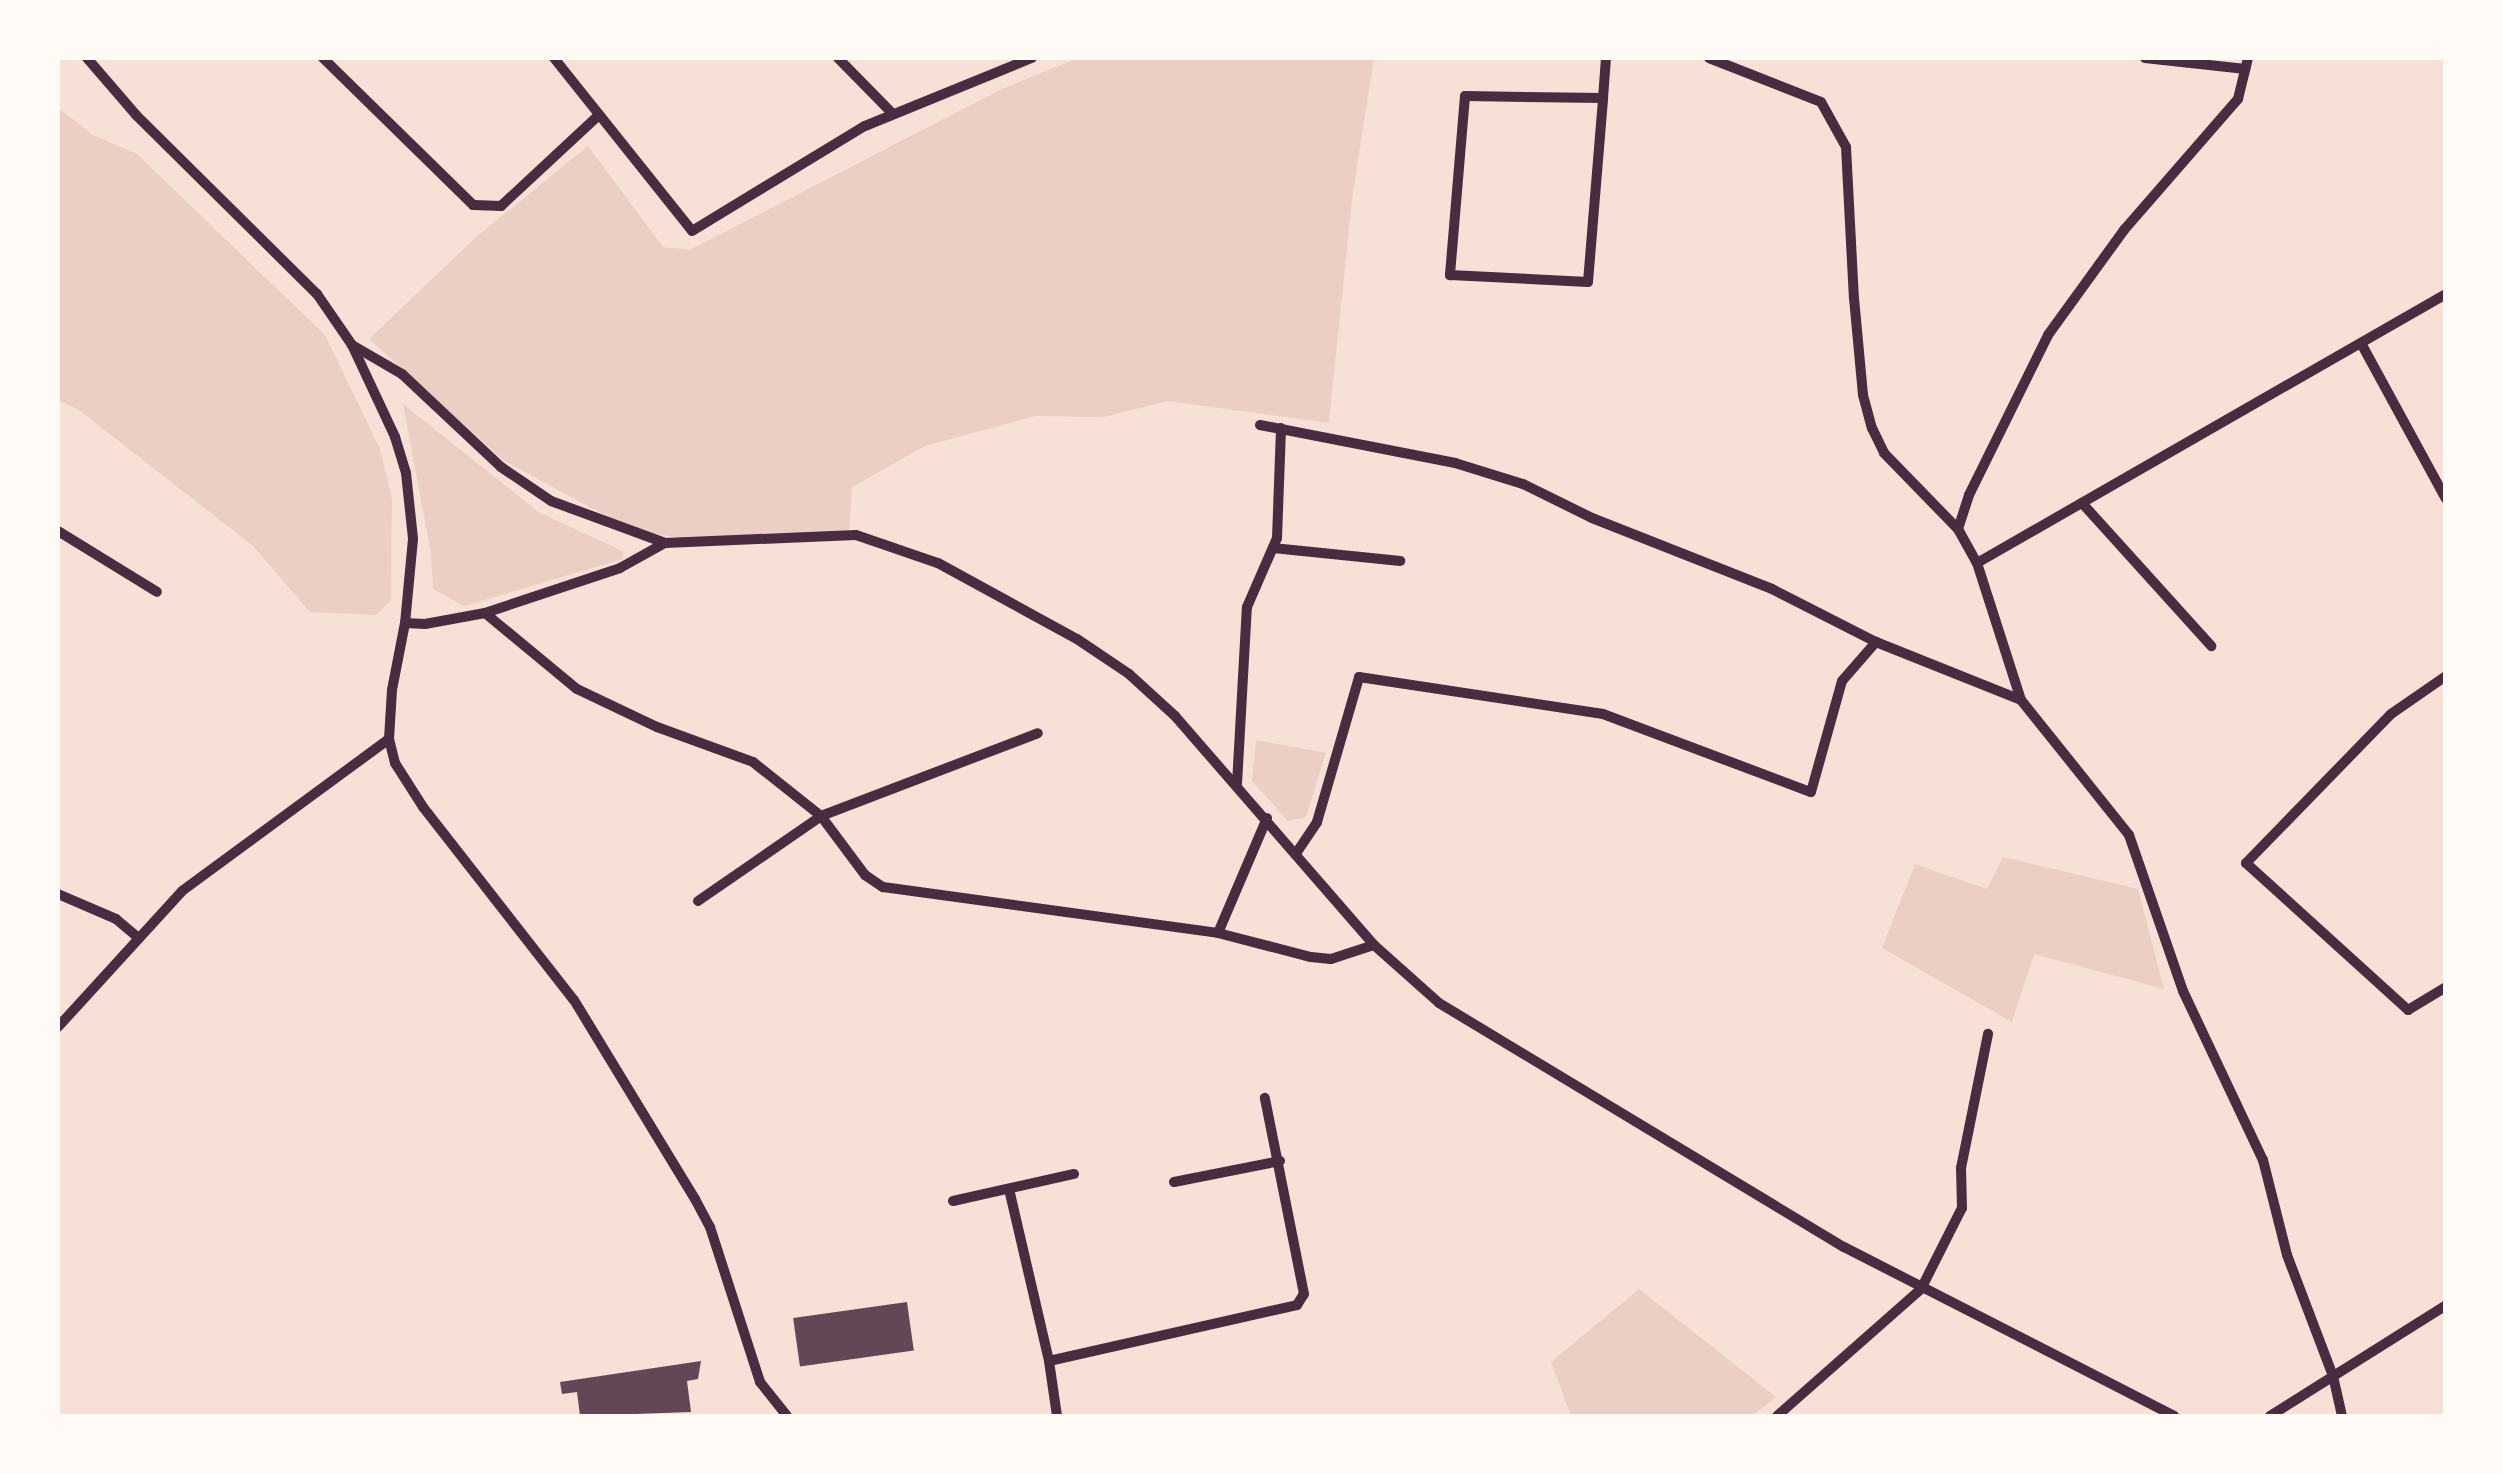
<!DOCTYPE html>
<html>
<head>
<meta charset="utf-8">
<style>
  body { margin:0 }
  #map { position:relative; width:2503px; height:1474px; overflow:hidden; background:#f7e1d7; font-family:"PT Sans",sans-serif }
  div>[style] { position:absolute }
  .green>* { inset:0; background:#ebcfc5 }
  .building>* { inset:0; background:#644757; transform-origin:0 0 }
  .minor>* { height:10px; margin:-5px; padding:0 5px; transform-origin:5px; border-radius:5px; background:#4a2c40 }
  span { translate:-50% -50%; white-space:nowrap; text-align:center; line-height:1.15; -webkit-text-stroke:8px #fffaf5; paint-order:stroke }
  .frame { position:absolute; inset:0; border:60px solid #fffaf5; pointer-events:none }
</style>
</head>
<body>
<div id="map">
  <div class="green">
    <div style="clip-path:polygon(1078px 58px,1374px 58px,1352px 199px,1329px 423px,1168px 401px,1103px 417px,1035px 416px,925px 446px,852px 487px,849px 535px,711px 544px,630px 529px,503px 460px,369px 339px,475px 238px,588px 146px,663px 247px,690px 250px,1002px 89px)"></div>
    <div style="clip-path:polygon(58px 108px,93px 135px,137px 154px,325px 335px,380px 449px,392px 499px,391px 600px,376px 615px,310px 612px,253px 546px,79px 410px,58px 400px)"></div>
    <div style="clip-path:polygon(403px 404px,540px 513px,623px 551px,623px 559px,464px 606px,433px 589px,431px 553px)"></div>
    <div style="clip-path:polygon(1256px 740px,1326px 753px,1306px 817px,1288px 821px,1252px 781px)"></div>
    <div style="clip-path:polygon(2003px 857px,2138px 889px,2164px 989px,2034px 954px,2012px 1022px,1882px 948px,1915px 864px,1987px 889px)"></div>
    <div style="clip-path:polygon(1639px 1289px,1776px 1397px,1752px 1416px,1571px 1416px,1551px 1362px)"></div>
  </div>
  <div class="building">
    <div style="left:907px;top:1302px;width:49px;height:115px;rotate:82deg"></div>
    <div style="clip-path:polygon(701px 1361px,698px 1379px,687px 1381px,691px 1412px,580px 1416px,577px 1392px,562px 1394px,560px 1382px)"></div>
  </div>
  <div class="minor">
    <div style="left:87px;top:58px;width:75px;rotate:49.3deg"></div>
    <div style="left:136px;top:115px;width:255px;rotate:44.7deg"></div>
    <div style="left:317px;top:294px;width:62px;rotate:55.5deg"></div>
    <div style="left:352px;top:345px;width:102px;rotate:64.9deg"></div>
    <div style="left:395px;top:437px;width:38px;rotate:73deg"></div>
    <div style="left:406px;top:473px;width:66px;rotate:83.9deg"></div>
    <div style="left:413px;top:539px;width:84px;rotate:95.4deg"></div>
    <div style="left:405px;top:623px;width:68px;rotate:101deg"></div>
    <div style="left:392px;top:690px;width:49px;rotate:93.5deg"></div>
    <div style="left:389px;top:739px;width:25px;rotate:76deg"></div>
    <div style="left:395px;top:763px;width:52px;rotate:57.5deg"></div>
    <div style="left:423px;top:807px;width:245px;rotate:52deg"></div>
    <div style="left:574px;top:1000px;width:233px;rotate:58.7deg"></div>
    <div style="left:695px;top:1199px;width:32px;rotate:62deg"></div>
    <div style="left:710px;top:1227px;width:163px;rotate:72.1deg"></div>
    <div style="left:760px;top:1382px;width:43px;rotate:51.5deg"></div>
    <div style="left:323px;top:58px;width:210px;rotate:44.4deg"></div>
    <div style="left:473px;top:205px;width:28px;rotate:2deg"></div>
    <div style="left:501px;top:206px;width:134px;rotate:-42.9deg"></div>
    <div style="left:554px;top:58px;width:221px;rotate:51.4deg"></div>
    <div style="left:692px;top:231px;width:202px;rotate:-31.3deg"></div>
    <div style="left:865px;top:126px;width:180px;rotate:-22.2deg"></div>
    <div style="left:838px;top:58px;width:78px;rotate:45.5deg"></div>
    <div style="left:1709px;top:58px;width:120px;rotate:21.4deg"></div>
    <div style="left:1821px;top:102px;width:51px;rotate:60.9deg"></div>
    <div style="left:1846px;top:147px;width:151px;rotate:87deg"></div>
    <div style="left:1854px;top:298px;width:97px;rotate:84.7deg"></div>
    <div style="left:1863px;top:395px;width:34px;rotate:75deg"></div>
    <div style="left:1872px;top:428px;width:28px;rotate:64deg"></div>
    <div style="left:1884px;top:453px;width:106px;rotate:45.8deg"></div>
    <div style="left:1958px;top:529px;width:39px;rotate:61deg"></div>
    <div style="left:1977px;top:563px;width:144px;rotate:72.2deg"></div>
    <div style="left:2021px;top:700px;width:173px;rotate:51.3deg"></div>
    <div style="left:2129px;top:835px;width:165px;rotate:70.9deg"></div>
    <div style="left:2183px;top:991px;width:187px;rotate:64.7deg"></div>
    <div style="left:2263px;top:1160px;width:98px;rotate:75.8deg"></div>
    <div style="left:2287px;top:1255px;width:129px;rotate:69.2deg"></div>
    <div style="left:2333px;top:1376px;width:41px;rotate:77.3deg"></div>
    <div style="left:2145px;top:58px;width:101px;rotate:6.3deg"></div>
    <div style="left:1603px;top:98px;width:138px;rotate:-179.2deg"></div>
    <div style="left:1465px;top:96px;width:180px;rotate:94.8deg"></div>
    <div style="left:1450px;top:275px;width:138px;rotate:2.9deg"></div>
    <div style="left:1588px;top:282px;width:185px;rotate:-85.3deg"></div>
    <div style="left:1603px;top:98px;width:40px;rotate:-85.7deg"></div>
    <div style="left:352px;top:345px;width:58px;rotate:30.1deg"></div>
    <div style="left:402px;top:374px;width:136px;rotate:43.2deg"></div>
    <div style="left:501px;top:467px;width:60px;rotate:34.2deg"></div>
    <div style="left:551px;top:501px;width:121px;rotate:20.2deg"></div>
    <div style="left:665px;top:543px;width:191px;rotate:-2.4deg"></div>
    <div style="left:856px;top:535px;width:87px;rotate:18.9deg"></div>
    <div style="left:938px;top:563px;width:158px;rotate:28.7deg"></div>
    <div style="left:1077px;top:639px;width:63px;rotate:33.9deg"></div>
    <div style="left:1129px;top:674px;width:62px;rotate:42.4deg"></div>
    <div style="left:1175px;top:716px;width:303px;rotate:49deg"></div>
    <div style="left:1374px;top:945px;width:87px;rotate:41.7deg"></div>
    <div style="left:1439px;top:1003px;width:473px;rotate:31.1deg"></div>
    <div style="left:1844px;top:1247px;width:371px;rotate:27.1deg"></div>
    <div style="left:2362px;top:345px;width:175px;rotate:61.4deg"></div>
    <div style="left:1260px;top:425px;width:199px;rotate:11deg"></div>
    <div style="left:1455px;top:463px;width:71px;rotate:17.2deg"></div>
    <div style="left:1523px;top:484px;width:77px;rotate:26.2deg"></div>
    <div style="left:1592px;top:518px;width:193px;rotate:21.5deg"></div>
    <div style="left:1772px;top:589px;width:117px;rotate:27deg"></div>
    <div style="left:1876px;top:642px;width:156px;rotate:21.8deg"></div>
    <div style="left:2082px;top:503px;width:193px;rotate:47.9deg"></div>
    <div style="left:1958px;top:529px;width:36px;rotate:-72deg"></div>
    <div style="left:1969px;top:495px;width:178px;rotate:-63.7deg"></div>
    <div style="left:2048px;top:335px;width:130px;rotate:-54.1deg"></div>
    <div style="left:2124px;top:230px;width:174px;rotate:-49deg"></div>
    <div style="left:2238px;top:99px;width:42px;rotate:-76.3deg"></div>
    <div style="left:58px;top:531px;width:116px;rotate:31.6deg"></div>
    <div style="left:1273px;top:548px;width:128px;rotate:5.8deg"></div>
    <div style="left:1977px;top:563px;width:541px;rotate:-29.84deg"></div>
    <div style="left:485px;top:613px;width:119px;rotate:39.6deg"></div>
    <div style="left:577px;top:689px;width:89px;rotate:25.4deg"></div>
    <div style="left:657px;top:727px;width:102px;rotate:20deg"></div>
    <div style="left:753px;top:762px;width:87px;rotate:38.5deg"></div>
    <div style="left:821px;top:816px;width:74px;rotate:53.3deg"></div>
    <div style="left:865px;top:875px;width:22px;rotate:34deg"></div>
    <div style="left:883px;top:887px;width:338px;rotate:7.8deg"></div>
    <div style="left:1218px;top:933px;width:96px;rotate:14.5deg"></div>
    <div style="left:1311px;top:957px;width:20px;rotate:6deg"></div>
    <div style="left:1331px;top:959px;width:45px;rotate:-18deg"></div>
    <div style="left:405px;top:623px;width:20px;rotate:3deg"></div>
    <div style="left:425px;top:624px;width:61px;rotate:-10.4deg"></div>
    <div style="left:485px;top:613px;width:142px;rotate:-18.4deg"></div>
    <div style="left:620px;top:568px;width:51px;rotate:-29.1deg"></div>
    <div style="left:2446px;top:676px;width:67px;rotate:145.4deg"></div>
    <div style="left:2391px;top:714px;width:208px;rotate:134.2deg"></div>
    <div style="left:2246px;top:863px;width:219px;rotate:42.2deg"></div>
    <div style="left:2408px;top:1010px;width:44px;rotate:-31.2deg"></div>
    <div style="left:1237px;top:784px;width:177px;rotate:-86.8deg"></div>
    <div style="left:1247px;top:607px;width:75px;rotate:-66.5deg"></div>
    <div style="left:1277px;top:538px;width:110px;rotate:-87.9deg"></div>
    <div style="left:1297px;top:852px;width:36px;rotate:-56deg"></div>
    <div style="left:1317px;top:822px;width:151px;rotate:-73.8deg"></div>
    <div style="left:1359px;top:677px;width:247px;rotate:8.6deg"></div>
    <div style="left:1603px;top:714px;width:222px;rotate:20.6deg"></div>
    <div style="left:1811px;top:792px;width:115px;rotate:-74.4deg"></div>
    <div style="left:1842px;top:681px;width:52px;rotate:-48.9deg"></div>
    <div style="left:58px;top:894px;width:63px;rotate:23.3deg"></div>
    <div style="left:116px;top:919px;width:26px;rotate:40deg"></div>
    <div style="left:698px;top:901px;width:150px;rotate:-34.6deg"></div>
    <div style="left:821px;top:816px;width:232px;rotate:-20.9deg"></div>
    <div style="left:1218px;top:933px;width:125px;rotate:-66.9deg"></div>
    <div style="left:58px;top:1027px;width:184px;rotate:-47.6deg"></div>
    <div style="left:182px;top:891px;width:257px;rotate:-36.3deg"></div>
    <div style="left:1174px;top:1182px;width:108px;rotate:-11.2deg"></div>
    <div style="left:1009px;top:1189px;width:177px;rotate:76.9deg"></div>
    <div style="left:1049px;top:1361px;width:56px;rotate:81.7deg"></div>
    <div style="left:953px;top:1201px;width:124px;rotate:-12.6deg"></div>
    <div style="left:1049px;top:1361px;width:254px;rotate:-12.7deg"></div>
    <div style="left:1297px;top:1305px;width:13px;rotate:-58deg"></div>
    <div style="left:1304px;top:1294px;width:200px;rotate:-101.3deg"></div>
    <div style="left:1777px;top:1416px;width:192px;rotate:-41.4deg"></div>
    <div style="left:1921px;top:1289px;width:91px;rotate:-63.2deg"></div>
    <div style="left:1962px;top:1208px;width:40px;rotate:-91.4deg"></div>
    <div style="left:1961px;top:1168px;width:137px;rotate:-78.6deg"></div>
    <div style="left:2270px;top:1416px;width:208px;rotate:-32.2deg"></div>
  </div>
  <div class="frame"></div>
</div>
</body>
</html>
